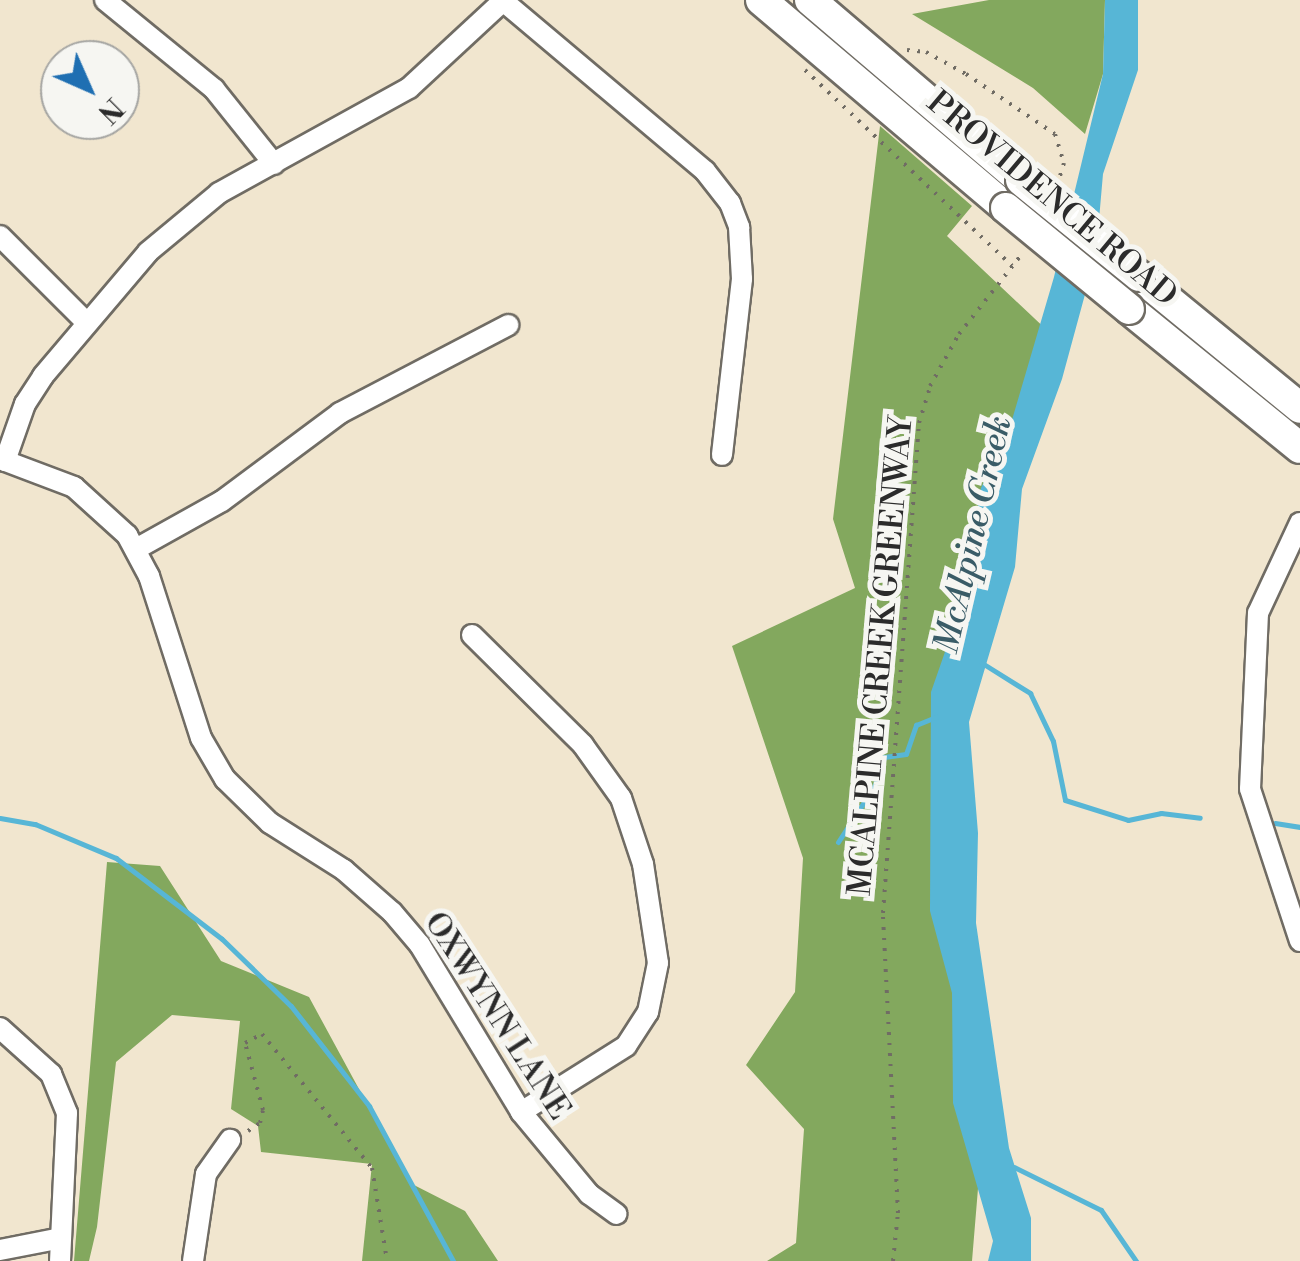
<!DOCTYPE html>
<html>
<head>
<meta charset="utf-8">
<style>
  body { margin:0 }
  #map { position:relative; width:1300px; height:1261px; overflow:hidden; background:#f1e6cf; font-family:"Libre Bodoni",serif }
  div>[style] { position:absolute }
  .forest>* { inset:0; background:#83a85e }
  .water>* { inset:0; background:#57b6d6 }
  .stream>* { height:5px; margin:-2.5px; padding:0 2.5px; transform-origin:2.5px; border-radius:2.5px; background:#57b6d6 }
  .path>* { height:4px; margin-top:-2px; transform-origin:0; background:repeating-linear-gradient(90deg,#706c64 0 2.5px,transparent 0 10.5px) }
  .roads { filter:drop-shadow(2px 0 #706c64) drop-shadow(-2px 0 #706c64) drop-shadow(0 2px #706c64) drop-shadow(0 -2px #706c64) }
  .minor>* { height:20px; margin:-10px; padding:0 10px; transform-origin:10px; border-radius:10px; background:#fff }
  .primary>* { height:30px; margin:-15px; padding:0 15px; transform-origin:15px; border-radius:15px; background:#fff }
  .bridges { filter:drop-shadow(2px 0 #706c64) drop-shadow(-2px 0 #706c64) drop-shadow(0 2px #706c64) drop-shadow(0 -2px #706c64) }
  .primary-bridge>* { height:30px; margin:-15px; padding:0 15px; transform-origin:15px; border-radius:15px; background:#fff }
  span { translate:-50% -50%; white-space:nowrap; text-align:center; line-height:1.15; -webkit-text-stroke:10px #f6f6f2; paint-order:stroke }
  .street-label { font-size:32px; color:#2b2b2b }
  .water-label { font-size:35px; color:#3a5c67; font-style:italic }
  .north { position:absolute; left:40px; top:40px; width:100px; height:100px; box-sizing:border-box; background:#f6f6f2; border:2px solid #a5a5a2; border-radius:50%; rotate:135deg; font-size:28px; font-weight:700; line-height:40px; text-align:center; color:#2b2b2b }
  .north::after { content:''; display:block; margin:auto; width:35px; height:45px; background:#1f6fb2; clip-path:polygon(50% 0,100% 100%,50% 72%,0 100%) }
</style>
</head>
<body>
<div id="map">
  <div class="forest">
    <div style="clip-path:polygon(989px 0,1105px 0,1103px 74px,1085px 134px,1033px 88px,912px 14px)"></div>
    <div style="clip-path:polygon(880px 126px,972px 206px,947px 236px,1051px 334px,944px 711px,984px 1116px,972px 1261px,767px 1261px,796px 1243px,804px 1129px,746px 1065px,795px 992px,803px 858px,732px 646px,855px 588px,833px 519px)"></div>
    <div style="clip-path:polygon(107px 862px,160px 866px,221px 961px,309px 997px,410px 1183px,465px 1211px,498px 1261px,362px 1261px,372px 1164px,261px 1152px,258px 1126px,231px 1109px,240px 1021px,172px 1015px,116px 1062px,97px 1227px,89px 1261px,74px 1261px)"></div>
  </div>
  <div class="water">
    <div style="clip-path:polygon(1105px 0,1138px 0,1138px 70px,1103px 174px,1096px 254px,1062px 379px,1022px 489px,1015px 567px,969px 722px,978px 833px,976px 923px,1009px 1148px,1031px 1218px,1031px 1261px,988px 1261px,993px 1241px,953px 1103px,952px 993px,930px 911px,931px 692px,961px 606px,981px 488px,1009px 430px,1054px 277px,1103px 74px)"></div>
  </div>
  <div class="stream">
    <div style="left:982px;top:663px;width:57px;rotate:32deg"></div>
    <div style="left:1030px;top:693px;width:53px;rotate:64.4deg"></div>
    <div style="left:1053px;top:741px;width:60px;rotate:78.5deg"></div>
    <div style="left:1065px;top:800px;width:66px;rotate:17.6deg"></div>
    <div style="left:1128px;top:820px;width:34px;rotate:-12deg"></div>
    <div style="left:1161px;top:813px;width:39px;rotate:7deg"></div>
    <div style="left:0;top:818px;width:36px;rotate:10deg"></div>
    <div style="left:35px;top:824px;width:88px;rotate:22.8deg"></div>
    <div style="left:116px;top:858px;width:133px;rotate:37.4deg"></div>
    <div style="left:222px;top:939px;width:96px;rotate:44.2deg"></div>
    <div style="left:291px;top:1006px;width:127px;rotate:52deg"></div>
    <div style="left:369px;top:1106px;width:176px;rotate:61.5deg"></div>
    <div style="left:1275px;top:823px;width:25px;rotate:9deg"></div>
    <div style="left:838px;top:842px;width:68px;rotate:-57deg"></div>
    <div style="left:875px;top:785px;width:29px;rotate:-72deg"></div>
    <div style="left:884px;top:757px;width:22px;rotate:-8deg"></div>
    <div style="left:906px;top:754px;width:31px;rotate:-71deg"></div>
    <div style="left:916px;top:725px;width:22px;rotate:-22deg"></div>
    <div style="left:1014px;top:1167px;width:97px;rotate:26.3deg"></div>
    <div style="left:1101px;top:1210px;width:62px;rotate:55.5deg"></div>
  </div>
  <div class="path">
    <div style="left:907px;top:50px;width:19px;rotate:6deg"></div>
    <div style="left:926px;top:52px;width:46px;rotate:28.8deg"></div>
    <div style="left:966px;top:74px;width:107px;rotate:34deg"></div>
    <div style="left:1055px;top:134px;width:30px;rotate:73deg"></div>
    <div style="left:1064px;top:163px;width:17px;rotate:107deg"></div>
    <div style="left:805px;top:70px;width:285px;rotate:43.4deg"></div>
    <div style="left:248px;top:1131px;width:14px;rotate:-34deg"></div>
    <div style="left:260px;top:1123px;width:13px;rotate:-77deg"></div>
    <div style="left:263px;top:1110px;width:69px;rotate:-105deg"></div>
    <div style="left:245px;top:1043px;width:19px;rotate:-28deg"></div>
    <div style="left:262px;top:1034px;width:173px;rotate:50.6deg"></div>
    <div style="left:372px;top:1168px;width:94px;rotate:80.8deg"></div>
    <div style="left:893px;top:1261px;width:48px;rotate:-84.1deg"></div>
    <div style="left:898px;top:1213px;width:300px;rotate:-92.9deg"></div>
    <div style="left:883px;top:913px;width:491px;rotate:-85.8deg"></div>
    <div style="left:919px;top:423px;width:39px;rotate:-73deg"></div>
    <div style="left:930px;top:386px;width:60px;rotate:-60.9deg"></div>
    <div style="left:959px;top:334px;width:102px;rotate:-51.8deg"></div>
  </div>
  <div class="roads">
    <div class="minor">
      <div style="left:105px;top:0;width:141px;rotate:39.2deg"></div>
      <div style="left:214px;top:89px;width:96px;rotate:51.3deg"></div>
      <div style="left:502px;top:0;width:265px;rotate:40.1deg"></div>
      <div style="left:705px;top:171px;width:41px;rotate:52deg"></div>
      <div style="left:730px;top:203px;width:26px;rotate:69deg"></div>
      <div style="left:739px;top:227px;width:52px;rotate:86.7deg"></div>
      <div style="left:742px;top:279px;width:177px;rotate:96.5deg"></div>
      <div style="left:0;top:236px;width:123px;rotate:45deg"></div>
      <div style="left:0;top:459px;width:79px;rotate:20.7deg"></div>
      <div style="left:74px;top:487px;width:72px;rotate:42.2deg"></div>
      <div style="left:127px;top:535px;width:47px;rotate:61.8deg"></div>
      <div style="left:149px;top:576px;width:170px;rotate:72.2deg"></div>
      <div style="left:201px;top:738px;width:48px;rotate:59.7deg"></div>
      <div style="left:225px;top:779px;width:63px;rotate:44.4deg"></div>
      <div style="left:270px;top:823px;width:88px;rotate:32.4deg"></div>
      <div style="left:344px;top:870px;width:64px;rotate:41.2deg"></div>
      <div style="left:392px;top:912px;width:43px;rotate:49.7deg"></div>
      <div style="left:420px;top:945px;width:195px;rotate:58.8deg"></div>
      <div style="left:521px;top:1112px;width:107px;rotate:50.3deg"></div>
      <div style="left:589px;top:1194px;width:34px;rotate:36deg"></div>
      <div style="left:5px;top:461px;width:60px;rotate:-70.7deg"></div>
      <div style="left:25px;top:404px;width:33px;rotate:-57deg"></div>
      <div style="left:43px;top:376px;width:162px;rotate:-49.7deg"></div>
      <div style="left:148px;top:252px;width:92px;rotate:-39.7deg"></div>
      <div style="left:219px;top:193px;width:217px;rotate:-28.9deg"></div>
      <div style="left:409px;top:88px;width:129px;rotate:-42.8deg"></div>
      <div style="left:1300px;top:523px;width:99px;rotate:115deg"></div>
      <div style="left:1258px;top:613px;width:176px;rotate:92.6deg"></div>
      <div style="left:1250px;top:789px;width:160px;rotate:71.8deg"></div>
      <div style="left:136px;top:549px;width:98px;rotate:-29.2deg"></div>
      <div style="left:222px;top:501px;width:147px;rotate:-36.7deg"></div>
      <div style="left:340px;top:413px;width:190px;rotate:-27.6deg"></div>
      <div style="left:472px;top:635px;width:156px;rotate:44.7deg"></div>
      <div style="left:583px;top:745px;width:65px;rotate:54.4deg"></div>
      <div style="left:621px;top:798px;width:70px;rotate:71.6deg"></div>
      <div style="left:643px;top:864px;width:100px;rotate:81.4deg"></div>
      <div style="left:658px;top:963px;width:50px;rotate:101.5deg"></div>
      <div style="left:648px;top:1012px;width:40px;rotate:122.9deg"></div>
      <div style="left:626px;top:1046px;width:124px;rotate:147.8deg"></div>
      <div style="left:0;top:1028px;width:69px;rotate:42deg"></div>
      <div style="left:51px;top:1074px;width:42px;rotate:67.7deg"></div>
      <div style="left:67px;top:1113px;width:148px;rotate:92.7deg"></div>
      <div style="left:0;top:1250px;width:62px;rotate:-11.1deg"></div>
      <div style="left:193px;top:1261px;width:88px;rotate:-81.5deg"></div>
      <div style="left:206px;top:1174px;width:42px;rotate:-54.8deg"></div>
    </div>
    <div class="primary">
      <div style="left:761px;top:0;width:321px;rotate:40.3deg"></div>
      <div style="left:810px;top:0;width:277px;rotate:40.5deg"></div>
      <div style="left:1139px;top:276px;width:208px;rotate:39.3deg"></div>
      <div style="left:1129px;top:309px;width:220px;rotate:39.1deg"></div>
    </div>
  </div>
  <div class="bridges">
    <div class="primary-bridge">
      <div style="left:1021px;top:180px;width:152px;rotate:39.1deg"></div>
      <div style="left:1006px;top:208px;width:159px;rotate:39.4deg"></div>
    </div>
  </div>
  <div class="street-label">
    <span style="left:1052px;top:199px;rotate:40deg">PROVIDENCE ROAD</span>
    <span style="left:881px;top:656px;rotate:-85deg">MCALPINE CREEK GREENWAY</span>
    <span style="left:497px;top:1016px;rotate:57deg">OXWYNN LANE</span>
  </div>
  <div class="water-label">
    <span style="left:974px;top:535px;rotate:-77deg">McAlpine Creek</span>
  </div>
  <div class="north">N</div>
</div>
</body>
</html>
